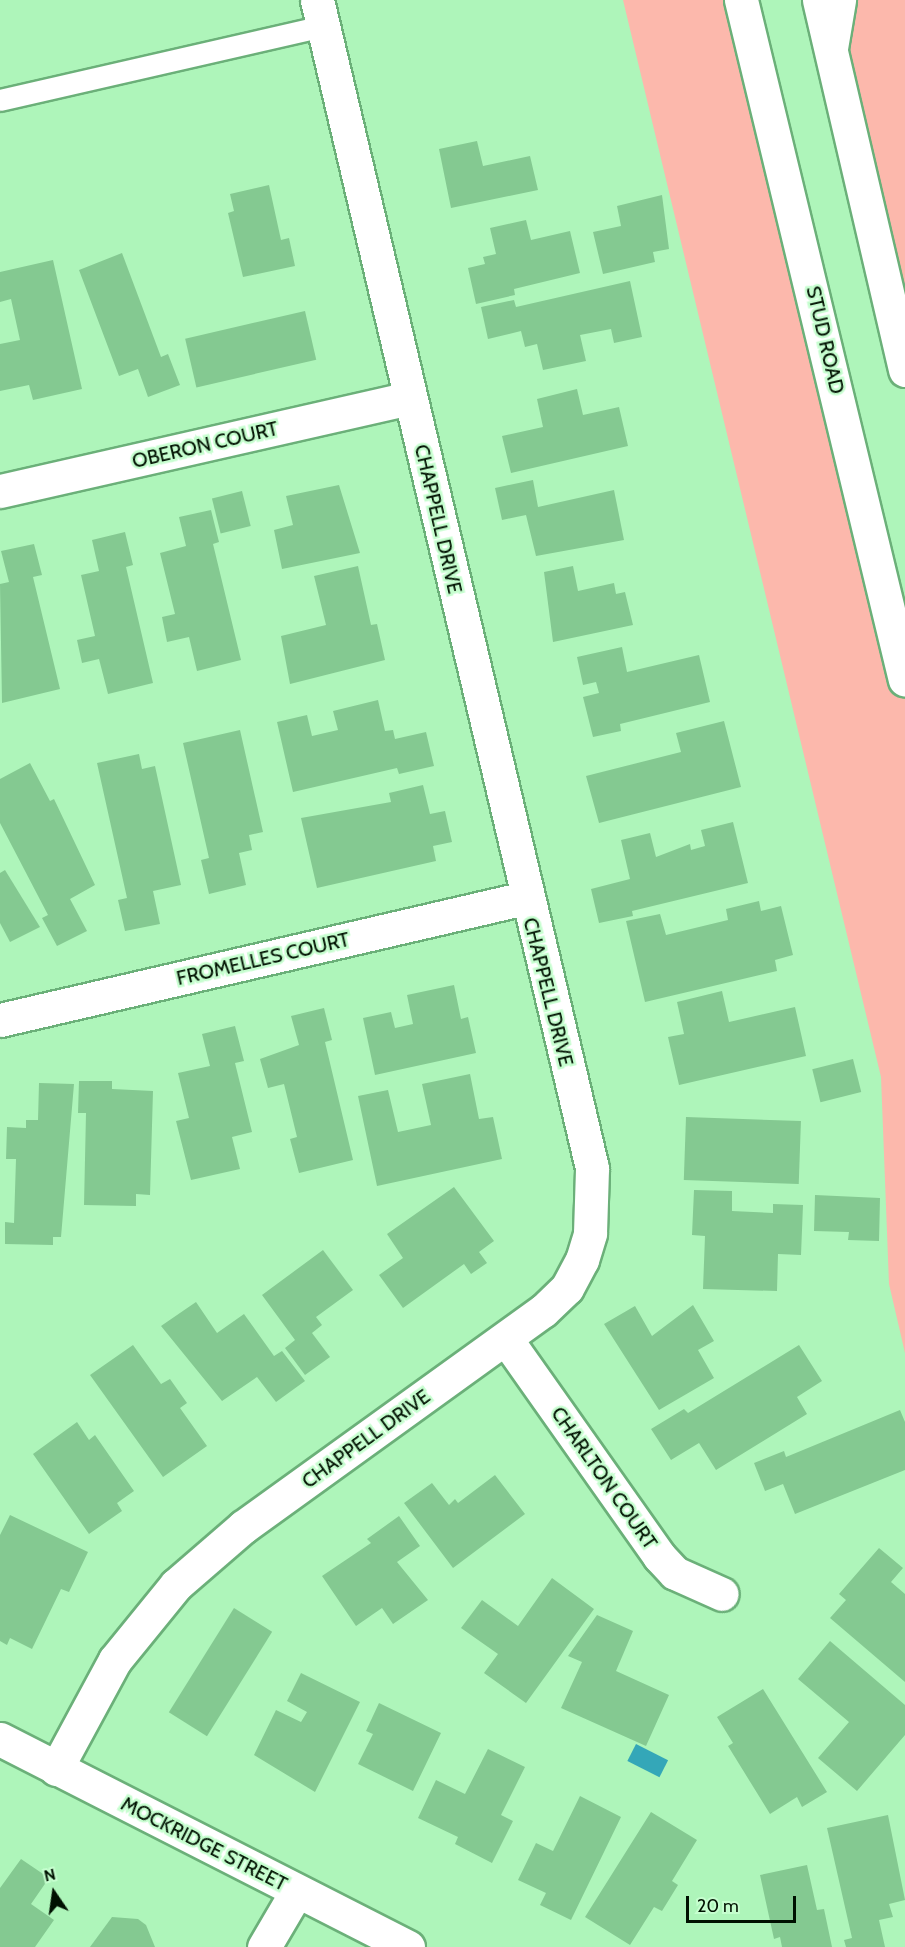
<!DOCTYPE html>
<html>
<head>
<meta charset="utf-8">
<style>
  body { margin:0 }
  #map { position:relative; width:905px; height:1947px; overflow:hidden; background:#aef5ba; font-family:Cabin,sans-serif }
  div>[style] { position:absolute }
  .green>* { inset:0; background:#fcb8ac }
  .water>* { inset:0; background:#34a7b8; transform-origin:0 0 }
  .building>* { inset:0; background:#84c991; transform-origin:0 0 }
  .roads { filter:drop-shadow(2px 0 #6bb079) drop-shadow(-2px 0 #6bb079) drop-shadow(0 2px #6bb079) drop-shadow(0 -2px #6bb079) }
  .service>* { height:21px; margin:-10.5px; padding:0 10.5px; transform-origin:10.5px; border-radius:10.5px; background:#fff }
  .minor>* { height:33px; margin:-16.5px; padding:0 16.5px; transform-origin:16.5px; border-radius:16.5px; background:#fff }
  .trunk>* { height:33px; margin:-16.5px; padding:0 16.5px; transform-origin:16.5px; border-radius:16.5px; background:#fff }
  span { translate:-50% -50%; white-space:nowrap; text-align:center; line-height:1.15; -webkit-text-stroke:5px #c6fecf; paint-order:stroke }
  .street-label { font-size:20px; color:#001101 }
  .north { position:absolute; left:24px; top:1863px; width:60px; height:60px; -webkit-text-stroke:4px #c6fecf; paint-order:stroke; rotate:347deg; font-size:16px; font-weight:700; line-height:24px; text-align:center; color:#001101 }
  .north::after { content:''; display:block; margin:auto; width:21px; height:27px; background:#001101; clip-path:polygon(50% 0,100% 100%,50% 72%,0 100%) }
  .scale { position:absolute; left:686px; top:1896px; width:110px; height:27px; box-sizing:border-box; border:3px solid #001101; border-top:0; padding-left:8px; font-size:18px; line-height:21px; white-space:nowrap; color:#001101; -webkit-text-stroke:4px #c6fecf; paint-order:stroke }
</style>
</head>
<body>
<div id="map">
  <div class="green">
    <div style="clip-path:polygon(623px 0,741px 0,905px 680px,905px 1353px,889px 1284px,881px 1077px)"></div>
    <div style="clip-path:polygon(839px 0,905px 0,905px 368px,838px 3px)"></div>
  </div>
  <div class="water">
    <div style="left:636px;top:1744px;width:36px;height:19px;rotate:27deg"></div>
  </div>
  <div class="building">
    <div style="clip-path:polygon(477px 141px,483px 166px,530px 156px,538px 190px,451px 208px,439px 149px)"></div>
    <div style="clip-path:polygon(269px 185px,281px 240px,289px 238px,295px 266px,243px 277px,228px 213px,234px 211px,230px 194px)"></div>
    <div style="clip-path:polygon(662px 195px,669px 249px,653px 252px,655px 262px,603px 274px,593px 232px,621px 226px,617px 206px)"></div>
    <div style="clip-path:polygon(526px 220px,531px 240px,570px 231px,580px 273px,514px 289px,515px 295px,476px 304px,468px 268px,485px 264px,483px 257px,496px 254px,490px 228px)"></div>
    <div style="clip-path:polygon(122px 253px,161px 357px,168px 354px,180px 385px,148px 397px,138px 369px,119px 376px,79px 270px)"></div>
    <div style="clip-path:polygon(53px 260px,82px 389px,33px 400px,29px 385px,0 391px,0 344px,20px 340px,11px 299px,0 302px,0 272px)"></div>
    <div style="clip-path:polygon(630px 281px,642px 337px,614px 343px,611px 329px,580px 335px,586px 361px,543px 370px,537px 344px,525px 347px,521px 331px,488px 339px,481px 307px,514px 300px,516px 307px)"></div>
    <div style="left:305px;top:311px;width:50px;height:123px;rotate:77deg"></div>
    <div style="clip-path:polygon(577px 389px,583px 415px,619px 407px,628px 446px,511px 473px,502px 436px,543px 427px,537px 399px)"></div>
    <div style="clip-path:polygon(533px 480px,538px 507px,614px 490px,624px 540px,536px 556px,526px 515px,502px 520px,495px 488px)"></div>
    <div style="clip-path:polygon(339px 485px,360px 553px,282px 569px,274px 530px,293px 525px,286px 496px)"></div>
    <div style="left:242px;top:491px;width:36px;height:31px;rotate:76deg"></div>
    <div style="clip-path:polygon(211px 510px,219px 542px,213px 544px,241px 660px,197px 671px,189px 637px,167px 642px,162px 617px,175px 614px,160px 553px,186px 546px,179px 517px)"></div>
    <div style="clip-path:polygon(125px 532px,133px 565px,126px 567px,153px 683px,108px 694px,99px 659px,82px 663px,77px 640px,95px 636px,81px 575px,99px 571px,92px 540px)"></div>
    <div style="clip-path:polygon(34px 544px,42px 575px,33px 577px,60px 689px,2px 703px,0 584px,9px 582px,1px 551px)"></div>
    <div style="clip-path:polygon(358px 566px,371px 625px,377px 624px,385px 660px,290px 684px,281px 636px,326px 625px,314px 576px)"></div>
    <div style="clip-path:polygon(573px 566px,578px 591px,614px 583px,616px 594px,625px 592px,633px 625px,553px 642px,544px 572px)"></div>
    <div style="clip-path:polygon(622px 647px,627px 672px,699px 655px,710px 702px,620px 724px,621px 731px,593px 737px,583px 697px,599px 693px,596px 682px,583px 685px,577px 657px)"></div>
    <div style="clip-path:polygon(378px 700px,385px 731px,393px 730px,395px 739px,426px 732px,434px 766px,399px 774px,397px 768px,293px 792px,277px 722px,307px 715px,312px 736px,338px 730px,333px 711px)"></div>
    <div style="clip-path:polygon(724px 721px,741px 787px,599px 823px,586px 776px,681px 752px,676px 733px)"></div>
    <div style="clip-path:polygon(240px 730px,263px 832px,249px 835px,252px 850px,239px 853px,246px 885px,209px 894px,201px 860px,209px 858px,183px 743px)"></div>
    <div style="clip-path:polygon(139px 754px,142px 769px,155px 766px,181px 885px,153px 891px,160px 924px,125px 931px,118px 900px,127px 898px,97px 763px)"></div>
    <div style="clip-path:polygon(30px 763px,50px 801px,54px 799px,95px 885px,70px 899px,87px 931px,57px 946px,42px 918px,48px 915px,0 823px,0 779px)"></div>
    <div style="clip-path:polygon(423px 785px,430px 814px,445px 811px,452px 842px,433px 846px,436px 861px,317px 888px,301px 818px,391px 802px,389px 793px)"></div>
    <div style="clip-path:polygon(733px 822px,748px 883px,632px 911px,633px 916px,599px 923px,591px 889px,630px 879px,621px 840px,650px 833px,656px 857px,690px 844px,691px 850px,705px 846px,701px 830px)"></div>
    <div style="clip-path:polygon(5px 870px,40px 927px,10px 942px,0 923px,0 873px)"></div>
    <div style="clip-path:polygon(759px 901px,761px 911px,781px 906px,793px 955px,775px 960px,777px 971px,645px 1002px,626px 921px,660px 914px,666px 935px,728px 920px,726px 909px)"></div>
    <div style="clip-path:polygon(454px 985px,461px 1019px,468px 1017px,476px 1053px,375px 1075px,363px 1018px,391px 1012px,395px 1028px,413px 1024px,407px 995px)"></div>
    <div style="clip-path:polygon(722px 991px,729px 1022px,795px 1007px,806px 1056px,679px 1085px,668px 1037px,684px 1034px,677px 1002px)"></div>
    <div style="clip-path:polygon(324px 1008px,332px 1040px,325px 1042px,353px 1160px,299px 1173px,290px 1139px,297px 1137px,284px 1084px,268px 1088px,260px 1059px,299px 1045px,291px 1016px)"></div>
    <div style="clip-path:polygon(235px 1026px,244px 1061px,235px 1063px,252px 1132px,232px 1137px,240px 1169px,191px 1180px,176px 1121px,189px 1118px,178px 1073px,210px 1066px,202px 1034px)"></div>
    <div style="left:853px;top:1059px;width:34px;height:42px;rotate:76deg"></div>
    <div style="clip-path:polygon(470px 1074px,479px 1119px,493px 1117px,502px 1159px,377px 1186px,358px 1096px,388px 1090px,398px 1132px,431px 1125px,422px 1084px)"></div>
    <div style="clip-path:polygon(79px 1081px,112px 1081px,112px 1089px,153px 1091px,150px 1195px,136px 1194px,136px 1206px,84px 1205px,86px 1113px,78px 1113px)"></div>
    <div style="clip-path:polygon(39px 1083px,74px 1084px,61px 1237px,53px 1237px,53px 1245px,5px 1244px,5px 1222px,14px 1223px,16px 1159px,6px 1159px,7px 1127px,26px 1128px,26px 1120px,38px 1120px)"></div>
    <div style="left:686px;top:1117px;width:115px;height:63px;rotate:2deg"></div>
    <div style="clip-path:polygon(454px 1187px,494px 1241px,479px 1252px,487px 1263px,471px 1274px,464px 1264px,403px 1308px,379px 1275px,403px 1258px,387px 1234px)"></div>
    <div style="clip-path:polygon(694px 1190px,732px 1191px,732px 1211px,773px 1213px,773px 1204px,803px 1205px,801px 1255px,778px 1254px,777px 1291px,703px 1289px,705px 1236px,692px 1235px)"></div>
    <div style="clip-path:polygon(815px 1195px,880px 1198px,879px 1241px,848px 1240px,849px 1232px,814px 1231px)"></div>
    <div style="clip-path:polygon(323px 1250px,353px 1290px,316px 1317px,322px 1325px,312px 1333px,330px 1357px,305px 1375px,285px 1348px,295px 1340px,262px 1295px)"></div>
    <div style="clip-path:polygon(196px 1302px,217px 1333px,244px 1314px,274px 1356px,282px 1351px,305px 1381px,276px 1402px,257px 1377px,222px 1401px,161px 1326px)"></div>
    <div style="clip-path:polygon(693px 1305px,714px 1341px,698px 1350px,714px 1378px,659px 1410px,604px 1324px,635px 1306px,652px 1336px)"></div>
    <div style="clip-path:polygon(133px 1345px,161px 1384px,170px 1379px,187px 1403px,180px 1408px,207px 1446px,163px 1477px,90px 1375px)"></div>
    <div style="clip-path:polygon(799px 1345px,822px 1381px,797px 1397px,807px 1414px,716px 1470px,699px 1443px,671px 1460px,651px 1429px,684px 1409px,688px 1413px)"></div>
    <div style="clip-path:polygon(900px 1410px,905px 1422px,905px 1470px,795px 1514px,783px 1484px,765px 1491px,754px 1463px,784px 1451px,786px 1457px)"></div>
    <div style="clip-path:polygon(77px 1422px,89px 1440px,95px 1435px,134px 1491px,117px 1503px,122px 1511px,89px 1534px,33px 1454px)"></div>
    <div style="clip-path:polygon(495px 1475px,525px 1514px,453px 1568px,404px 1503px,432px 1483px,449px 1505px,455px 1499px,458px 1503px)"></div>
    <div style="clip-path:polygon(10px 1515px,88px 1552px,69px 1592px,61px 1589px,32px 1649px,10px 1638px,7px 1645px,0 1641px,0 1535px)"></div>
    <div style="clip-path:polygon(399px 1516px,420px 1546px,397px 1562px,428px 1600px,393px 1624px,382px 1608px,356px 1626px,322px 1576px,371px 1543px,367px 1539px)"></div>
    <div style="clip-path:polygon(879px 1548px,903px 1568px,891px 1582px,905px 1594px,905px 1682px,830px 1618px,846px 1600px,839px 1594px)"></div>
    <div style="clip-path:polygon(552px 1578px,594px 1609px,526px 1703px,484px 1673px,498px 1654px,461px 1628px,482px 1600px,518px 1626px)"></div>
    <div style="left:234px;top:1608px;width:45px;height:123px;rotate:32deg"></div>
    <div style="clip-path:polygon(597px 1615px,633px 1631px,616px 1671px,669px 1695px,646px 1746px,561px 1708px,582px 1662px,568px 1656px)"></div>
    <div style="clip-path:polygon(830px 1641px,905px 1705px,905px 1735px,857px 1791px,818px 1758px,849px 1722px,798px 1679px)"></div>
    <div style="clip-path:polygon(301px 1673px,360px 1702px,315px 1792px,254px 1755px,276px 1710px,301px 1722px,307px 1712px,287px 1701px)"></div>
    <div style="clip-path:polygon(763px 1689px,827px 1792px,802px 1807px,797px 1797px,770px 1814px,728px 1746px,733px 1743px,717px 1717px)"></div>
    <div style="clip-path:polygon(379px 1703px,441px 1733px,413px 1791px,358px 1764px,373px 1734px,366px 1731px)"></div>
    <div style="clip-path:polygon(488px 1749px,525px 1767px,501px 1815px,513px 1821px,492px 1863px,455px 1844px,458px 1837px,418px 1818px,436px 1780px,465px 1794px)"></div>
    <div style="clip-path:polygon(580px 1796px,621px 1817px,571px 1920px,540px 1905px,546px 1893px,518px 1880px,536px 1843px,553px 1851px)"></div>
    <div style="clip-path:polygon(651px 1812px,697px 1840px,672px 1881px,678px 1885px,662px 1911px,654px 1907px,630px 1945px,585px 1917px)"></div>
    <div style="clip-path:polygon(888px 1815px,905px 1900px,889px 1904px,893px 1917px,879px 1920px,885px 1947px,846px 1947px,844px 1940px,852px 1938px,827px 1828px)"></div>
    <div style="clip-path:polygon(21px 1859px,49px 1878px,31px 1904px,54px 1920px,35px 1947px,0 1947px,0 1888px)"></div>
    <div style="clip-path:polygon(807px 1865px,817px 1910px,824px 1909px,832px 1947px,782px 1947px,780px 1937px,774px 1939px,760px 1875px)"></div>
    <div style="clip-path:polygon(112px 1917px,138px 1919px,146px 1925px,155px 1947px,90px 1947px)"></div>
  </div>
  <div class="roads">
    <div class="service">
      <div style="left:0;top:100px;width:331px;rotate:-12.9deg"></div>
    </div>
    <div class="minor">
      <div style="left:831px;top:48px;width:49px;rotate:-80.5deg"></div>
      <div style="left:0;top:491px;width:420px;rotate:-12.8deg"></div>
      <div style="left:0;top:1020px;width:539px;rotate:-13.08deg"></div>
      <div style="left:506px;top:1339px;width:266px;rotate:54.8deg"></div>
      <div style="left:659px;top:1556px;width:23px;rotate:47deg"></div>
      <div style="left:675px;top:1573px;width:51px;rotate:24.1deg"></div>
      <div style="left:0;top:1739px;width:458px;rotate:27deg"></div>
      <div style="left:56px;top:1769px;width:124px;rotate:-61.6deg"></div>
      <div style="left:115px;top:1660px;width:97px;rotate:-50.9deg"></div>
      <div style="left:176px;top:1585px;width:89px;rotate:-40.9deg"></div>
      <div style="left:243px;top:1527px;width:370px;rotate:-35.8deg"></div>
      <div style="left:543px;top:1311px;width:33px;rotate:-44deg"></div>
      <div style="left:567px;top:1288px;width:32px;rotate:-62deg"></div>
      <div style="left:582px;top:1260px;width:28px;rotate:-73deg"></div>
      <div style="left:590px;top:1233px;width:65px;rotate:-88.2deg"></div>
      <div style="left:592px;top:1168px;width:1200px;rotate:-103.25deg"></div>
      <div style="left:264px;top:1947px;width:65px;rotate:-59.5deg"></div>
    </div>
    <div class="trunk">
      <div style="left:741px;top:0;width:699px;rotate:76.44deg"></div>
      <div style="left:819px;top:0;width:380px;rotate:76.9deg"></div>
    </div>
  </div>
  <div class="street-label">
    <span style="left:825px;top:340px;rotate:77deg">STUD ROAD</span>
    <span style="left:205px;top:445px;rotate:-13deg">OBERON COURT</span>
    <span style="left:438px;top:519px;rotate:77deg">CHAPPELL DRIVE</span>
    <span style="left:263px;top:959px;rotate:-13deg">FROMELLES COURT</span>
    <span style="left:548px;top:992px;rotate:76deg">CHAPPELL DRIVE</span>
    <span style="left:366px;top:1439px;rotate:-36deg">CHAPPELL DRIVE</span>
    <span style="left:604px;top:1478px;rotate:55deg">CHARLTON COURT</span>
    <span style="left:204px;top:1844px;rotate:27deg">MOCKRIDGE STREET</span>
  </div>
  <div class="north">N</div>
  <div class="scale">20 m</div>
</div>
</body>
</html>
